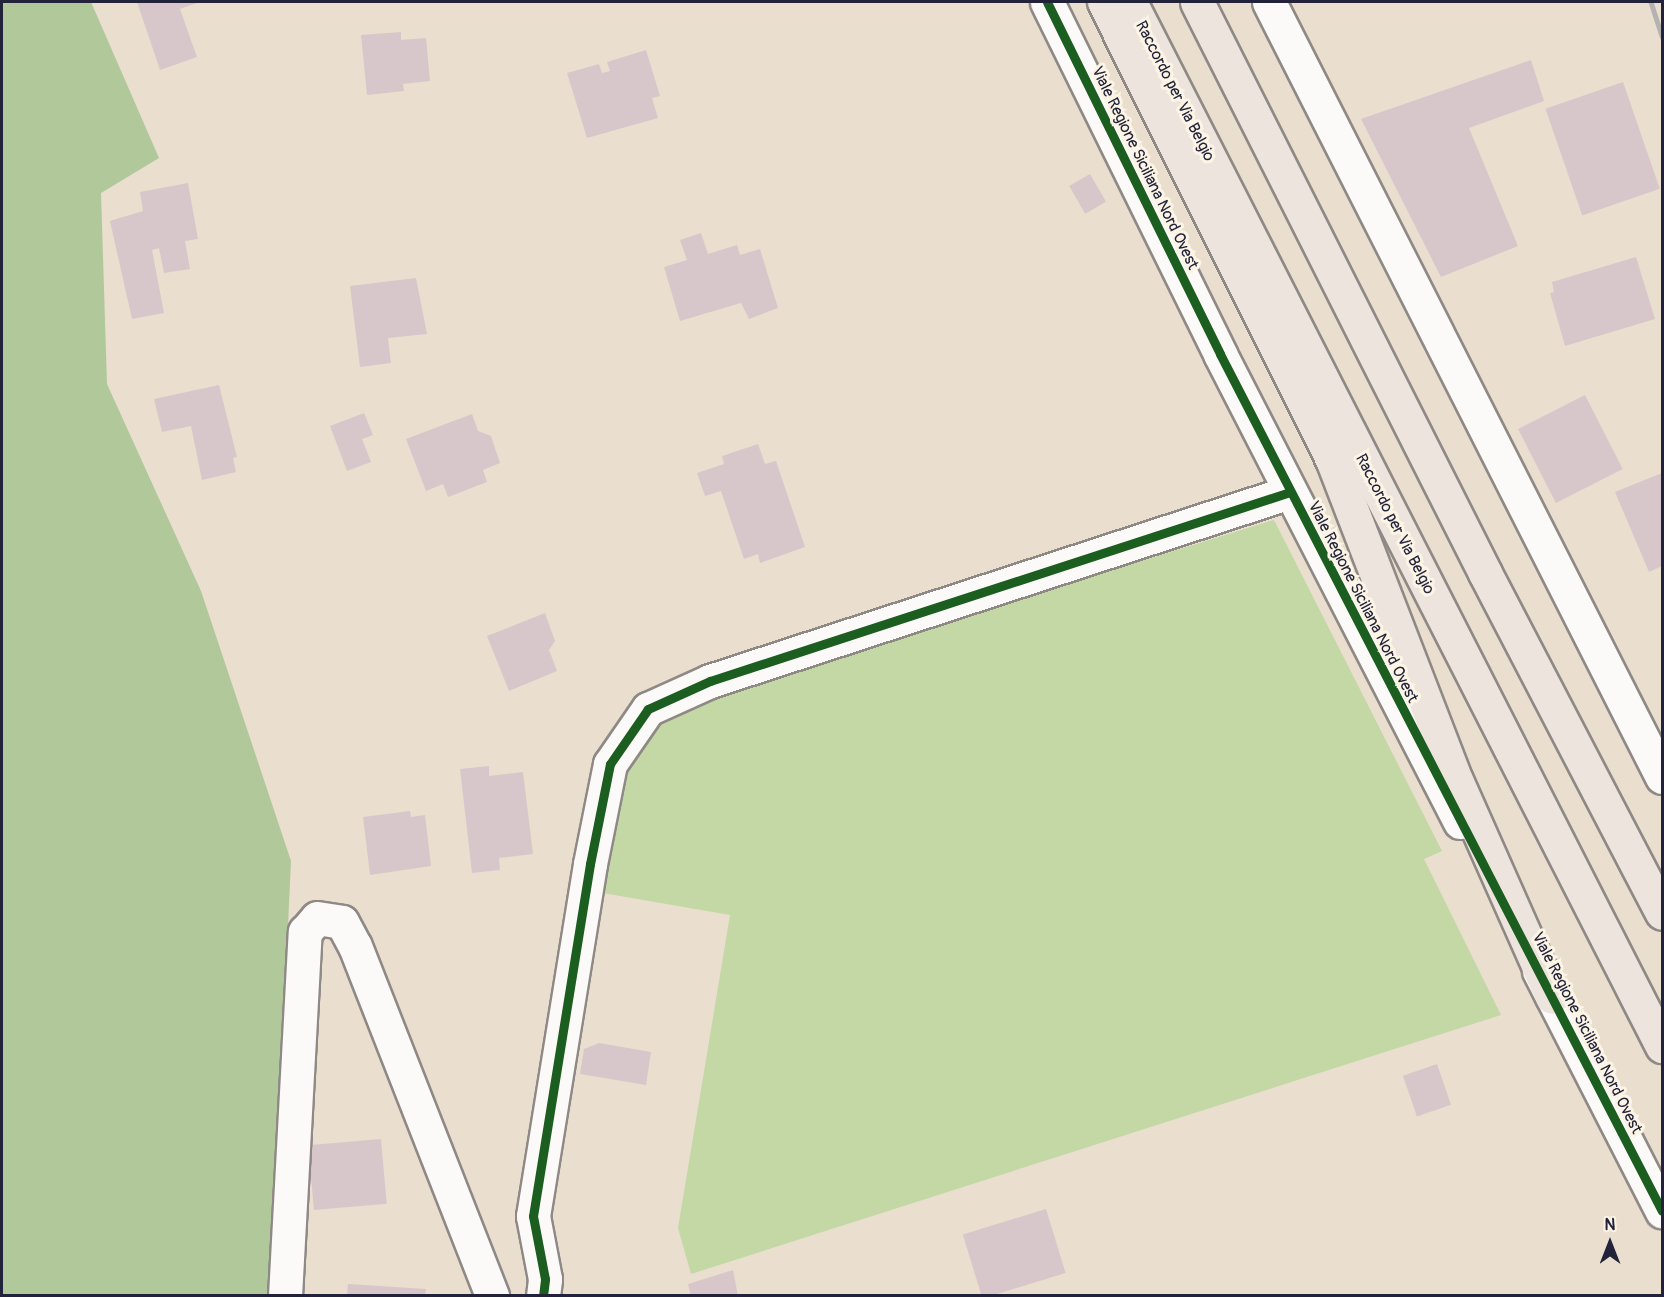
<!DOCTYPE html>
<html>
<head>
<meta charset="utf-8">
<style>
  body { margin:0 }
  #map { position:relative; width:1664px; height:1297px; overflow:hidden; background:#eadecf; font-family:Pangolin,sans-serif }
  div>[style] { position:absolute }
  .green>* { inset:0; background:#c3d8a5 }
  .forest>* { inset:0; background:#b1c89b }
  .building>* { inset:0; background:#d7c7ca; transform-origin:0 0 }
  .roads { filter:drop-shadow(2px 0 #8f8986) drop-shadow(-2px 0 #8f8986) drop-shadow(0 2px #8f8986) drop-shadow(0 -2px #8f8986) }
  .minor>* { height:33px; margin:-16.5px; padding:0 16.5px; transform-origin:16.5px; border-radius:16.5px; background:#fcfaf8 }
  .highway>* { height:33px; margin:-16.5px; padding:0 16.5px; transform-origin:16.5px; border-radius:16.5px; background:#ede5dd }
  .rail>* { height:4.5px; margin:-2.25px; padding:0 2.25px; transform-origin:2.25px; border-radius:2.25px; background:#b4b2b3 }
  .cycleway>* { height:9px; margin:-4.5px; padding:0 4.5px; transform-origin:4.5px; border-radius:4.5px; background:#1b5e20 }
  span { translate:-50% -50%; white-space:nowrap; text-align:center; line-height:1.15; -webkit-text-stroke:6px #fcf5e5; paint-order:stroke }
  .street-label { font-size:16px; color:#22223b }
  .frame { position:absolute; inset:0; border:3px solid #22223b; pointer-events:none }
  .north { position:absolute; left:1580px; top:1213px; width:60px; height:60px; -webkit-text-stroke:4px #fcf5e5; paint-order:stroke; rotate:0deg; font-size:16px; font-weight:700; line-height:24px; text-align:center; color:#22223b }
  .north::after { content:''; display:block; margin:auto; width:21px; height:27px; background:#22223b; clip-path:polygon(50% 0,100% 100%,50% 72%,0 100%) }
</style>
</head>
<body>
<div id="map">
  <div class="green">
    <div style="clip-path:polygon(1274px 520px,1442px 851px,1424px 859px,1501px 1015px,691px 1274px,678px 1228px,730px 915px,597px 892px,624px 770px,657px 722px,705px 696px)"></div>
  </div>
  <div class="forest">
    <div style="clip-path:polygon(2px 2px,91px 2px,159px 158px,101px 193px,107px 384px,201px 591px,291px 861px,271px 1295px,2px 1296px)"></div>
  </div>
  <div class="building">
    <div style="clip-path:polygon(137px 2px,200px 2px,180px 9px,197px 57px,160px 70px)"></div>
    <div style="clip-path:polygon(401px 32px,401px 40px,426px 38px,430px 81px,403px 84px,404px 91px,367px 95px,361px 35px)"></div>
    <div style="clip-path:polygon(646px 50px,660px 96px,652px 98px,658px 118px,587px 138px,567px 73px,599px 64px,602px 73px,610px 71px,607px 62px)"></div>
    <div style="clip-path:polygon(1531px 60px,1544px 101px,1469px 128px,1518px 246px,1441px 277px,1361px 119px)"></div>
    <div style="left:1623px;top:82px;width:113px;height:82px;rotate:71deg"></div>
    <div style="left:1090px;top:174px;width:32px;height:24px;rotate:60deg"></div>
    <div style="clip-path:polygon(188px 183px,198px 239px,185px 241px,190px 269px,164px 273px,159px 248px,152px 250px,164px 313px,132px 319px,110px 221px,143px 211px,140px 192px)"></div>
    <div style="clip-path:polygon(701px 233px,708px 254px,737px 245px,740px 255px,760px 249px,778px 308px,749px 319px,741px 303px,680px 321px,664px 267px,687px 260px,680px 240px)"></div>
    <div style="clip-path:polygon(1636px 257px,1655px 319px,1565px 346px,1550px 293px,1554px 292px,1552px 282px)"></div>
    <div style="clip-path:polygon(416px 278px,427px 334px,388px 338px,391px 363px,360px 367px,350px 286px)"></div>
    <div style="clip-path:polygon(219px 385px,237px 457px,233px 458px,236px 472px,202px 480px,191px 426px,162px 432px,154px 399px)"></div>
    <div style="left:1585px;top:395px;width:83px;height:75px;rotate:63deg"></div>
    <div style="clip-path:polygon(364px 413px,373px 435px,362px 439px,371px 462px,347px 471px,330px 426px)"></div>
    <div style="clip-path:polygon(472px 414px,478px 431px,491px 436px,500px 463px,483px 470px,487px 482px,448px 497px,443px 484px,426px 491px,406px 439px)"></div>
    <div style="clip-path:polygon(758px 444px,765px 464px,776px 461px,805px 547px,760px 563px,758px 554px,744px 559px,721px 491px,705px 496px,697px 473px,724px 464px,722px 456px)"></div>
    <div style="clip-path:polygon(1662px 473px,1662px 566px,1649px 572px,1615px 492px)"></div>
    <div style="clip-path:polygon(545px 613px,555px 641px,549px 650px,557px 671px,509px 691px,487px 636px)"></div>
    <div style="clip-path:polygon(489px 766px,489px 776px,523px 772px,533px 854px,499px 858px,500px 870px,472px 873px,460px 769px)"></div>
    <div style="clip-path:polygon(410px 811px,411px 817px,425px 815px,431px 866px,370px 875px,363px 817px)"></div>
    <div style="clip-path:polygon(599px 1043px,651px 1052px,646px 1085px,580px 1074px,584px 1049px)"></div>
    <div style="left:1437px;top:1064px;width:43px;height:36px;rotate:71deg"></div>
    <div style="left:381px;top:1139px;width:65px;height:73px;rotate:85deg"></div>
    <div style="left:1046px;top:1209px;width:67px;height:87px;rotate:73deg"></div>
    <div style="clip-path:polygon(733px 1270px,738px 1296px,691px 1296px,688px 1284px)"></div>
    <div style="clip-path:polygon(348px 1284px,426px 1289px,425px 1296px,347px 1296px)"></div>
  </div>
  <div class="roads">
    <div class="minor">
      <div style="left:1047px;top:2px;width:392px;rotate:63.8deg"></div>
      <div style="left:1220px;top:354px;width:526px;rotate:62.85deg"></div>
      <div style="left:1269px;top:2px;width:869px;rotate:63.11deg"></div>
      <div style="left:1539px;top:971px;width:270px;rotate:62.9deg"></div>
      <div style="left:285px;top:1296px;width:365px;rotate:-86.9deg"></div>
      <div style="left:305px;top:932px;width:18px;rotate:-49deg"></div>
      <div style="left:317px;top:918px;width:25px;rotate:9deg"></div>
      <div style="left:342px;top:922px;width:27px;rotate:62deg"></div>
      <div style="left:355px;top:946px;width:376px;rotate:68.6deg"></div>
      <div style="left:543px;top:1296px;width:17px;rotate:-83deg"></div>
      <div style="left:545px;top:1279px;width:64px;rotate:-100.8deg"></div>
      <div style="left:533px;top:1216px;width:357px;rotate:-80.8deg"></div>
      <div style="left:590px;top:864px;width:102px;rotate:-78.7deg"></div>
      <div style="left:610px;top:764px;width:67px;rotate:-55.4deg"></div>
      <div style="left:648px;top:709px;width:68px;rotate:-24.3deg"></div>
      <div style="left:710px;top:681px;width:610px;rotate:-18.05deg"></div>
    </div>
    <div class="highway">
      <div style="left:1104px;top:2px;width:511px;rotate:63.49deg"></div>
      <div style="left:1332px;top:459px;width:344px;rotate:68.9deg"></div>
      <div style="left:1456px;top:780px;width:237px;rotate:66.1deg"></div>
      <div style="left:1130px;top:2px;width:1172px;rotate:63deg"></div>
      <div style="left:1197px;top:2px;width:640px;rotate:63.23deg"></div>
      <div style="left:1485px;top:573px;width:383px;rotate:62.5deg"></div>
    </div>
  </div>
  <div class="rail">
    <div style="left:1651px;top:2px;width:36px;rotate:72deg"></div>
  </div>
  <div class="cycleway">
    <div style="left:1047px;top:2px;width:392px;rotate:63.8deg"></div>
    <div style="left:1220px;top:354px;width:964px;rotate:62.72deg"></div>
    <div style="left:543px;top:1296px;width:17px;rotate:-83deg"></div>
    <div style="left:545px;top:1279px;width:64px;rotate:-100.8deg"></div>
    <div style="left:533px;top:1216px;width:357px;rotate:-80.8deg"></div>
    <div style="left:590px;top:864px;width:102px;rotate:-78.7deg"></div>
    <div style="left:610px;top:764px;width:67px;rotate:-55.4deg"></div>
    <div style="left:648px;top:709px;width:68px;rotate:-24.3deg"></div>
    <div style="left:710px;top:681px;width:610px;rotate:-18.05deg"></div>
  </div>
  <div class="street-label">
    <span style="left:1175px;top:91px;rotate:63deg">Raccordo per Via Belgio</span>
    <span style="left:1145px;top:168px;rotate:64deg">Viale Regione Siciliana Nord Ovest</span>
    <span style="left:1395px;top:524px;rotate:63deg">Raccordo per Via Belgio</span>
    <span style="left:1363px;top:602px;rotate:63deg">Viale Regione Siciliana Nord Ovest</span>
    <span style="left:1587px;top:1033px;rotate:63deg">Viale Regione Siciliana Nord Ovest</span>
  </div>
  <div class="frame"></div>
  <div class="north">N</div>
</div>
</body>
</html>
